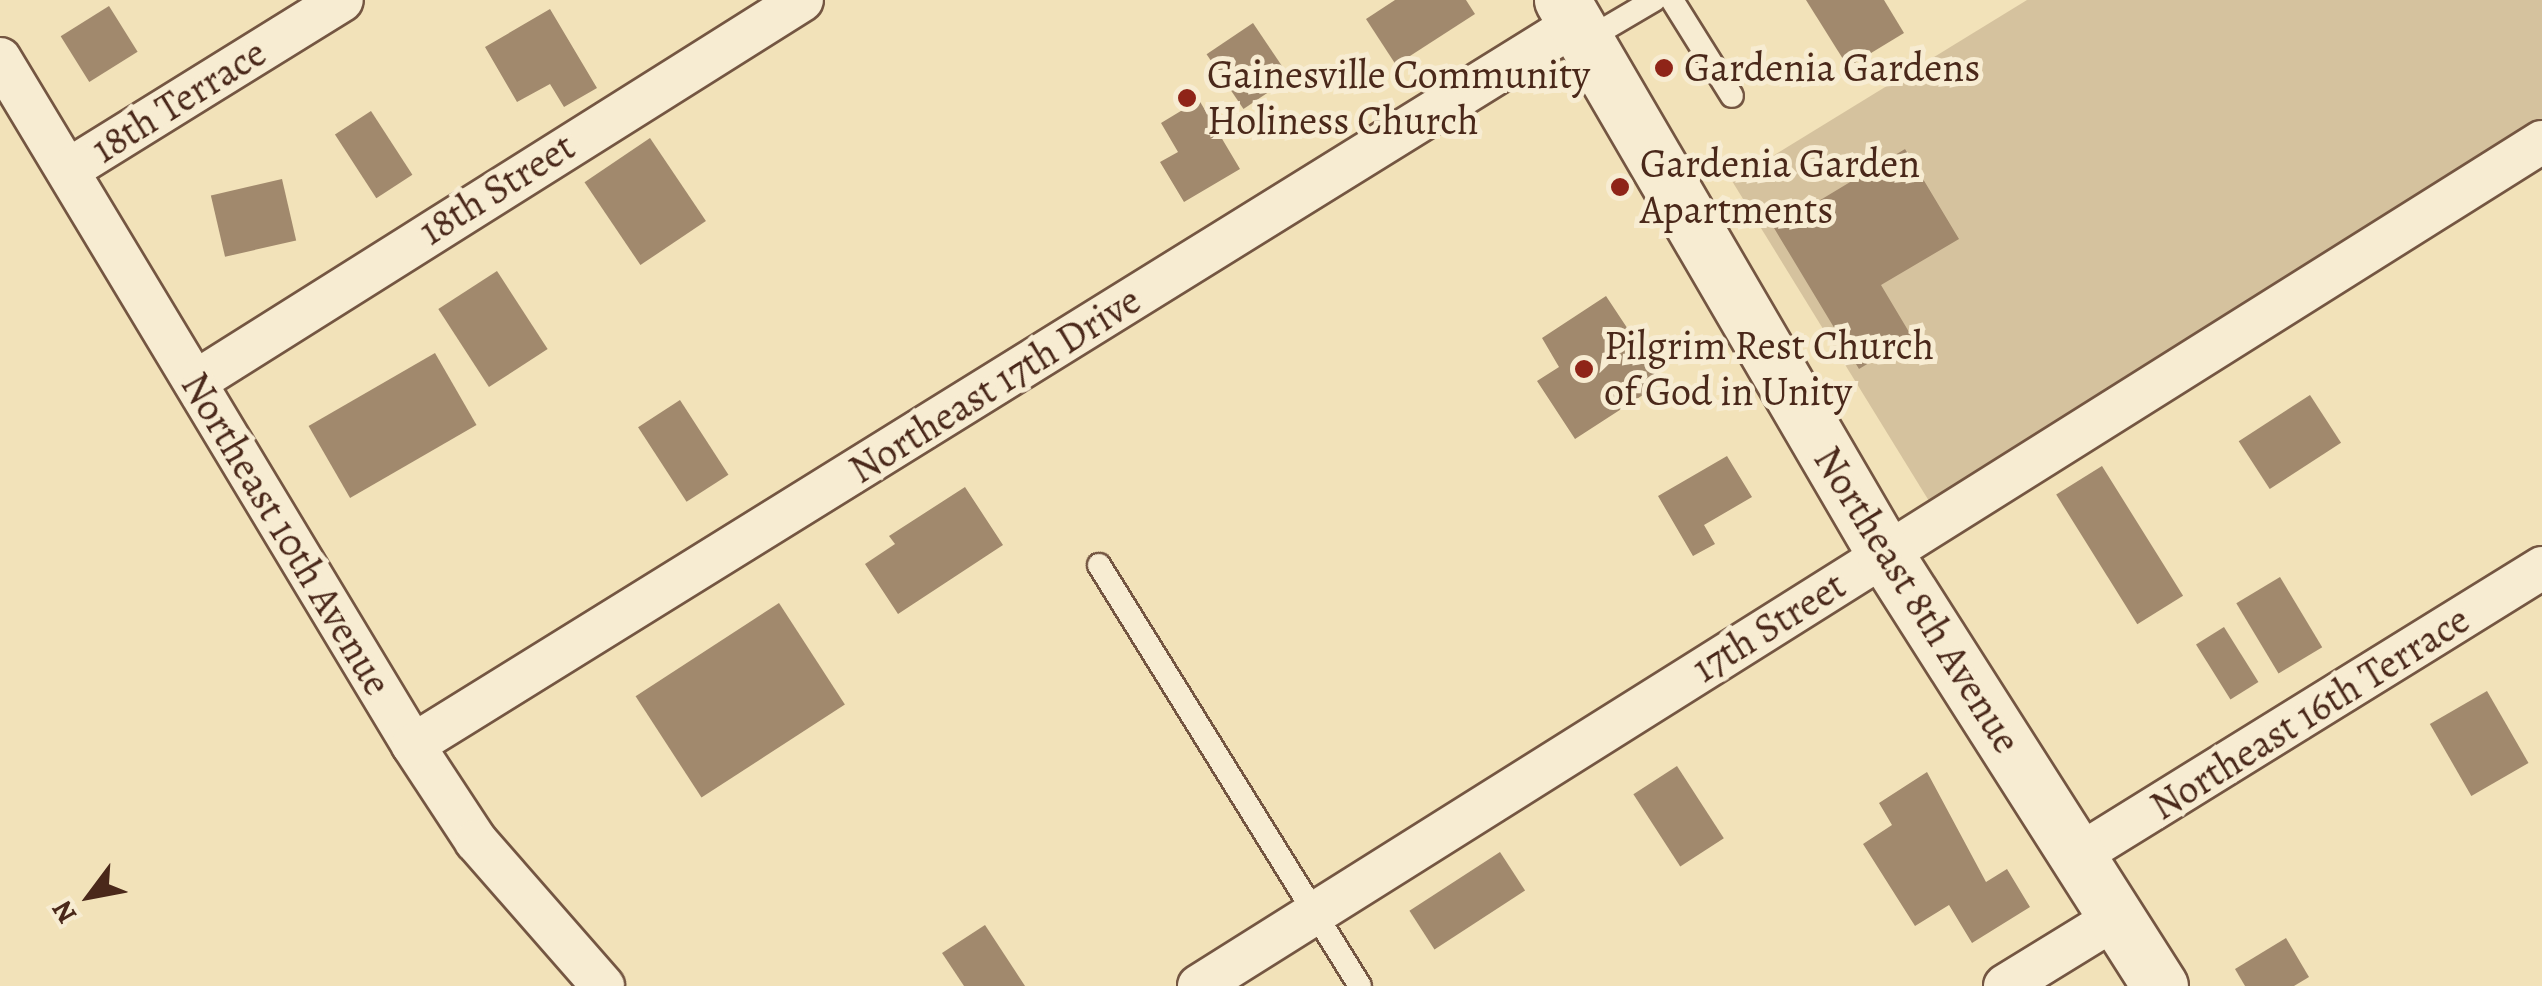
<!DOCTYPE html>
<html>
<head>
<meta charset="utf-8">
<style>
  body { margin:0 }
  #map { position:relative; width:2542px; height:986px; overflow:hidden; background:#f2e2b9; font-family:Alegreya,serif }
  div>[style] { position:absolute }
  .green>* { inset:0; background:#d5c29e }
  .building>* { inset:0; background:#a1896d; transform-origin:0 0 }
  .roads { filter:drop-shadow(2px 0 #745642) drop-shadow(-2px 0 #745642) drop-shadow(0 2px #745642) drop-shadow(0 -2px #745642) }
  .lane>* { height:22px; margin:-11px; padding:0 11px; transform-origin:11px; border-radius:11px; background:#f7ecd2 }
  .street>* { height:42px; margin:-21px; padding:0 21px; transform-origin:21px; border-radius:21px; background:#f7ecd2 }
  .secondary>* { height:55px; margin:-27.5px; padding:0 27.5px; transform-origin:27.5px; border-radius:27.5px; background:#f7ecd2 }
  .dots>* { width:28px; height:28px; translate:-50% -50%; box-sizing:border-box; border:5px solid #f7ecd2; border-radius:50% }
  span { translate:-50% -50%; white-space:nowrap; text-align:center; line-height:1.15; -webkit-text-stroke:10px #f7ecd2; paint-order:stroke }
  .poi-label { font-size:40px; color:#4a281a }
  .left { translate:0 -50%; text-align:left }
  .street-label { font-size:40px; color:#4a281a }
  .north { position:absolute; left:40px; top:846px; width:100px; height:100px; -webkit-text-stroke:8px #f7ecd2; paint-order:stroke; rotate:238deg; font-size:28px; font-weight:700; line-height:40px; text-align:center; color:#4a281a }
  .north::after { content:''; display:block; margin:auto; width:35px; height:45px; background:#4a281a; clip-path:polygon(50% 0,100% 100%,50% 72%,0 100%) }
</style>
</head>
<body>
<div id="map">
  <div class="green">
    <div style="clip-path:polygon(2027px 0,2542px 0,2542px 123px,1929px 501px,1732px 181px)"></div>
  </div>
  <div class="building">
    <div style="clip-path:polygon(1395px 0,1466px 0,1475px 14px,1396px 65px,1366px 19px)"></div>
    <div style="clip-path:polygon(1806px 0,1884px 0,1904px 33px,1848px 67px)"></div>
    <div style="left:109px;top:6px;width:54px;height:57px;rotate:58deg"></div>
    <div style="clip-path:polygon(550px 9px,597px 88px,564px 107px,550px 84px,517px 102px,485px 47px)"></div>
    <div style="left:1253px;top:23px;width:66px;height:56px;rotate:56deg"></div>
    <div style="clip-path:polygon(1199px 100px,1240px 169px,1184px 202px,1160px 162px,1178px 152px,1161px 123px)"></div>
    <div style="left:371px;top:111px;width:76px;height:43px;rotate:57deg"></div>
    <div style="left:650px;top:138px;width:100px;height:79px;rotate:56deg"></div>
    <div style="clip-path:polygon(1905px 149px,1959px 239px,1881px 285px,1912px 337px,1859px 369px,1774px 228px)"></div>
    <div style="left:282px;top:179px;width:63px;height:73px;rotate:77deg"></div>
    <div style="left:497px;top:271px;width:93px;height:70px;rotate:57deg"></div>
    <div style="clip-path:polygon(1606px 296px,1663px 382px,1575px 439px,1537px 381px,1559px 367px,1542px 338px)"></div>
    <div style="left:435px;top:353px;width:83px;height:146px;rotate:60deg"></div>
    <div style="left:2310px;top:395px;width:57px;height:85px;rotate:57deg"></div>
    <div style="left:680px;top:400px;width:89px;height:50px;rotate:57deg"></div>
    <div style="clip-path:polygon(1727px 456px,1752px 497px,1704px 525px,1715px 544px,1693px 556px,1658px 496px)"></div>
    <div style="left:2102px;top:466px;width:153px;height:54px;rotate:58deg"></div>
    <div style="clip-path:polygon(965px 487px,1003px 545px,898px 614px,865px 564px,895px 544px,889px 536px)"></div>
    <div style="left:2280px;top:577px;width:82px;height:51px;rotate:59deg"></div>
    <div style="left:779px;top:603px;width:121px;height:171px;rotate:57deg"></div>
    <div style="left:2224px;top:627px;width:65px;height:33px;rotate:58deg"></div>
    <div style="left:2487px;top:691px;width:83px;height:66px;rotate:60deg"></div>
    <div style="left:1677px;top:766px;width:86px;height:52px;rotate:57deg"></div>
    <div style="clip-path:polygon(1927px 772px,1986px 882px,2007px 869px,2030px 907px,1972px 943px,1949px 905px,1915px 926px,1863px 844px,1892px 825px,1879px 803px)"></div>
    <div style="left:1500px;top:852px;width:46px;height:108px;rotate:57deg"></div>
    <div style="clip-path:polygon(985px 925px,1025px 986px,964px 986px,942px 953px)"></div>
    <div style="clip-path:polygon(2286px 938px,2309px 977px,2294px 986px,2245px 986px,2235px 969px)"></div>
  </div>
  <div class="roads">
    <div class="lane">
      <div style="left:1672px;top:0;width:113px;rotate:58deg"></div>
      <div style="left:1586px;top:40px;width:79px;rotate:-30.5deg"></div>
      <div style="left:1099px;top:565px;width:495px;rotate:58.2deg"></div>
    </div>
    <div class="street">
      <div style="left:0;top:59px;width:801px;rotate:58.95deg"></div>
      <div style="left:413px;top:745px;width:115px;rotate:56.7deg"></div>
      <div style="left:476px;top:841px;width:193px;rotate:48.8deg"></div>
      <div style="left:68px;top:170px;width:322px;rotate:-31.8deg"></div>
      <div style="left:195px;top:382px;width:717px;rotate:-32.18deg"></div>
      <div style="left:413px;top:745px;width:1370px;rotate:-31.81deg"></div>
      <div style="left:2077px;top:856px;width:547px;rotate:-31.77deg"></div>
      <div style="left:1199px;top:986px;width:1586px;rotate:-32.15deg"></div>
      <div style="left:2005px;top:986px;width:132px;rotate:-31.6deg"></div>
    </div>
    <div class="secondary">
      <div style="left:1562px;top:0;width:641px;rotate:59.76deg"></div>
      <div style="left:1885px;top:554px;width:512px;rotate:57.52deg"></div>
    </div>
  </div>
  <div class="dots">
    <div style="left:1664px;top:68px;background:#8f2418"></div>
    <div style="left:1187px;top:98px;background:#8f2418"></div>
    <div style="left:1620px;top:187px;background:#8f2418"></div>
    <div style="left:1584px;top:369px;background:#8f2418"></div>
  </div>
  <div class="poi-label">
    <span class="left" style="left:1684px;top:68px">Gardenia Gardens</span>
    <span class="left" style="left:1207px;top:98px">Gainesville Community<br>Holiness Church</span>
    <span class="left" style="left:1640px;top:187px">Gardenia Garden<br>Apartments</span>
    <span class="left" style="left:1604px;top:369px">Pilgrim Rest Church<br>of God in Unity</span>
  </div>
  <div class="street-label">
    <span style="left:179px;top:101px;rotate:-32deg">18th Terrace</span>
    <span style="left:497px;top:189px;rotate:-32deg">18th Street</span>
    <span style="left:995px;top:385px;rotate:-32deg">Northeast 17th Drive</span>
    <span style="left:286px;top:534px;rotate:59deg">Northeast 10th Avenue</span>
    <span style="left:1917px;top:600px;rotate:58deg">Northeast 8th Avenue</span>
    <span style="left:1769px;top:627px;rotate:-32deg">17th Street</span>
    <span style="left:2310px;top:713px;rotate:-32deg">Northeast 16th Terrace</span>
  </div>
  <div class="north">N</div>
</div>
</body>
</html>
